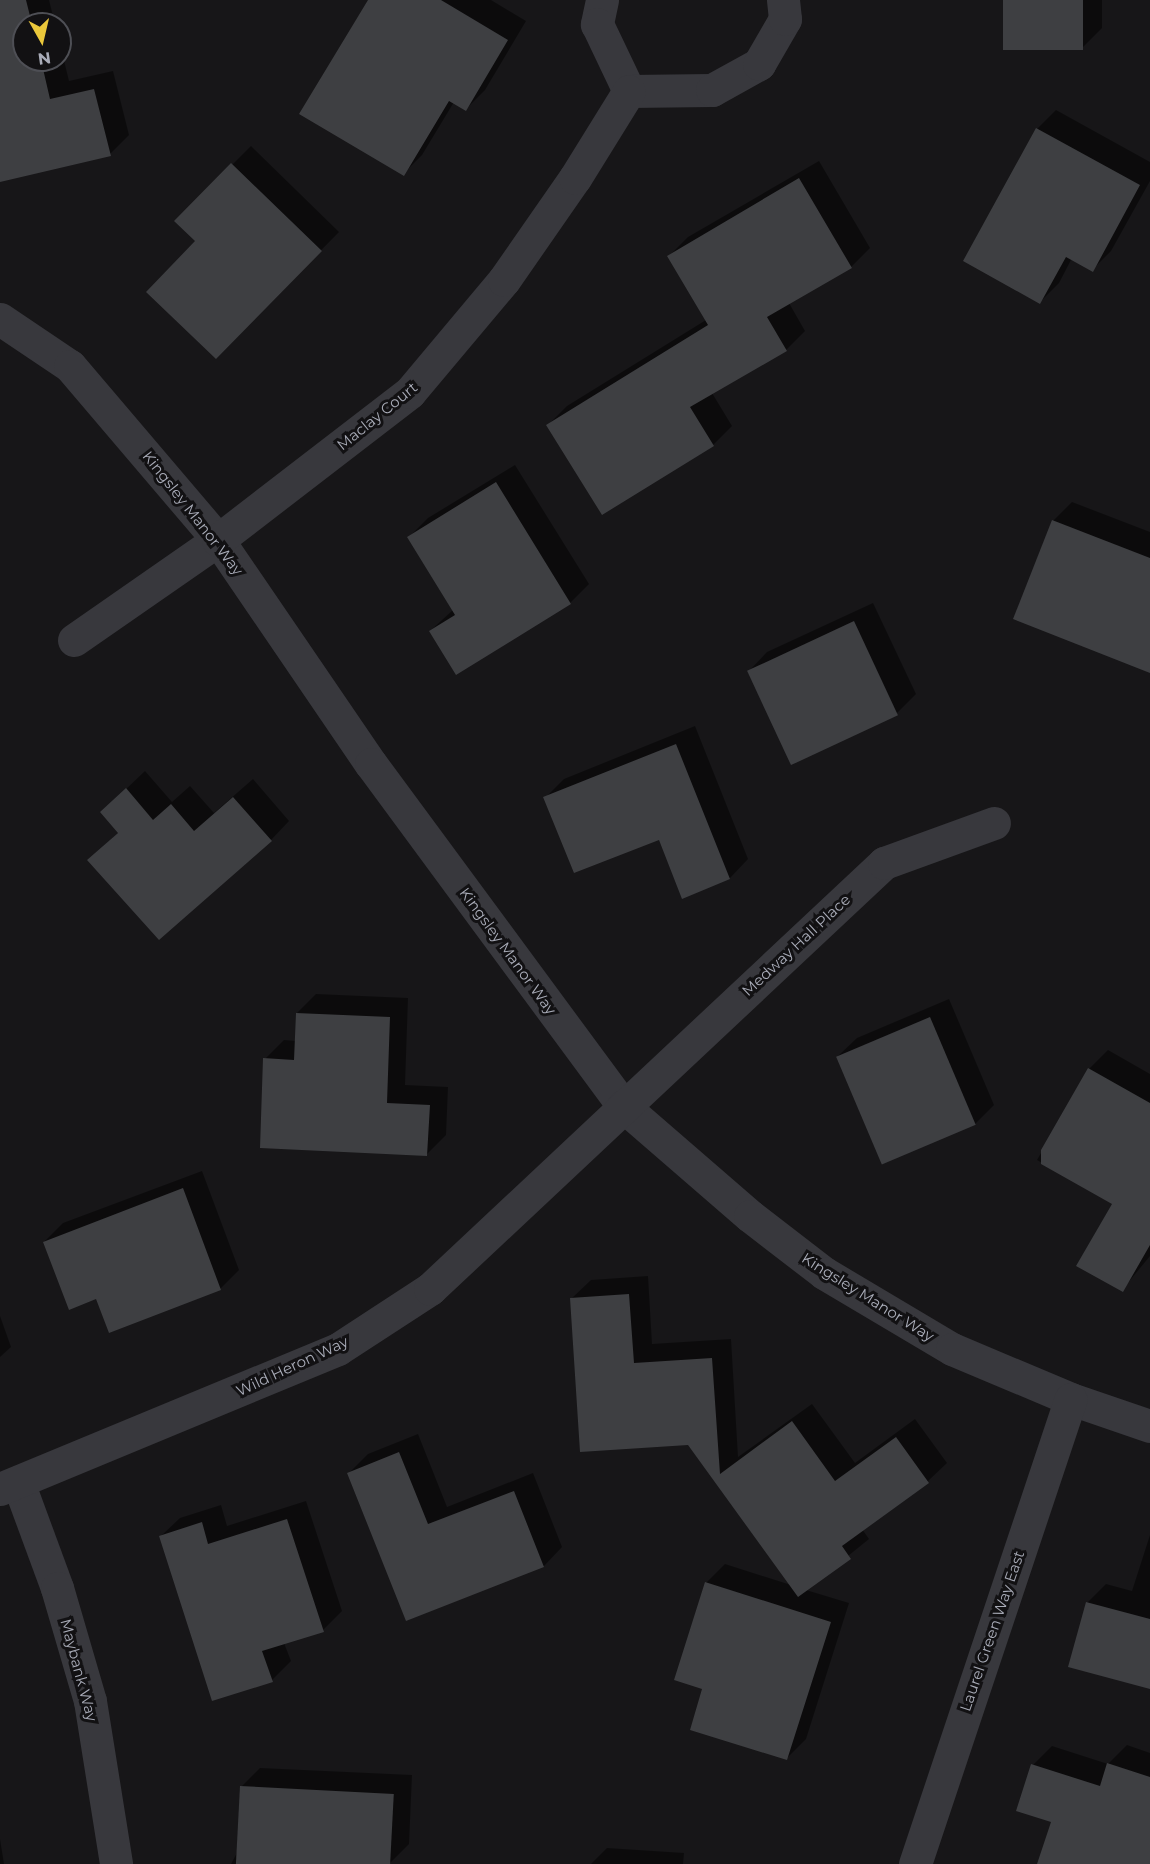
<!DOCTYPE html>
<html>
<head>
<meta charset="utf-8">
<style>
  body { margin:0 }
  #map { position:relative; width:1150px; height:1864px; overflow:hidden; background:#171618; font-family:Montserrat,sans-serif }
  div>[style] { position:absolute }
  .shadow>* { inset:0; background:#0007 }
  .building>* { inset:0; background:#3e3f42; transform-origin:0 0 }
  .minor>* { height:33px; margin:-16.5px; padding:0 16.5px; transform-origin:16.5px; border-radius:16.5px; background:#38383d }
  span { translate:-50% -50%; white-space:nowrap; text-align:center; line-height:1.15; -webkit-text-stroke:6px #121113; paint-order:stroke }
  .street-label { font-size:15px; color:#a9acb8 }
  .north { position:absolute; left:12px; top:12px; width:60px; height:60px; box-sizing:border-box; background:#121113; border:2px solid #4e4f55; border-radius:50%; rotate:172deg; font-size:16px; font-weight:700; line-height:24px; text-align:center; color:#a9acb8 }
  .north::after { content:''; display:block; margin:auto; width:21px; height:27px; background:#ebc83b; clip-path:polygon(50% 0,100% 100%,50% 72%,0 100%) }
</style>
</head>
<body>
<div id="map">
  <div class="shadow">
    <div style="clip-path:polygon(0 0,49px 0,55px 24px,24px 24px,24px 60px,60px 60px,60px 44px,69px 81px,113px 71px,129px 135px,110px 154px,0 181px)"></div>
    <div style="clip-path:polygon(369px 0,491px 0,526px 21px,485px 90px,466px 109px,454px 102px,422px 155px,403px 174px)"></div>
    <div style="clip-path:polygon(1004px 0,1102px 0,1102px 28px,1083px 47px)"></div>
    <div style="clip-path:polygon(1056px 110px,1150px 162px,1150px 181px,1111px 251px,1092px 270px,1072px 258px,1059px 283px,1040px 302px,1037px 129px)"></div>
    <div style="clip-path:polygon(251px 146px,339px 232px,216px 357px,197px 241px,176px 221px)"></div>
    <div style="clip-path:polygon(819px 161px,870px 248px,851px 267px,789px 303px,805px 331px,786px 350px,712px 393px,732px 426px,713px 445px,548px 425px,567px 406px,706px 320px,669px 256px,688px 237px)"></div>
    <div style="clip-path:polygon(515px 465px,589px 584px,570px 603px,457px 673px,430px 631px,453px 610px,409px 537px,428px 518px)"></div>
    <div style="clip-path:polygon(1072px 502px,1150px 532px,1150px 671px,1053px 521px)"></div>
    <div style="clip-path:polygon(873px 603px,916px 694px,897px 713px,749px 671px,767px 652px)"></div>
    <div style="clip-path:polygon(695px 726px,748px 859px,730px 878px,683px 897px,659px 838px,545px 798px,564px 779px)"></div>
    <div style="clip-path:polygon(145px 771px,172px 802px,190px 786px,214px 813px,253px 779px,289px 821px,271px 840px,89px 860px,119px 832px,102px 812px)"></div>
    <div style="clip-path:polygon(316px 994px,408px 998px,405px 1085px,448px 1087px,446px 1135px,427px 1154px,265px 1059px,284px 1040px,296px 1041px,297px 1013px)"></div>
    <div style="clip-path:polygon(949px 999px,994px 1105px,975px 1124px,838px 1056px,857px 1038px)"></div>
    <div style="clip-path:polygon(1108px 1050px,1150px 1074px,1150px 1256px,1122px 1290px,1114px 1203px,1037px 1160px,1089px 1069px)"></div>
    <div style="clip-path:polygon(202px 1171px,239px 1270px,221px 1288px,110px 1331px,97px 1297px,44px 1242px,63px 1223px)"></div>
    <div style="clip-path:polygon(648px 1276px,652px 1344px,731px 1339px,738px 1457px,812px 1404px,855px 1463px,915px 1419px,947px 1463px,928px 1481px,862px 1529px,869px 1539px,806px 1590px,849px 1603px,806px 1739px,787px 1758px,704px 1688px,706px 1583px,725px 1564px,791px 1585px,688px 1444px,572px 1298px,591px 1280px)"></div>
    <div style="clip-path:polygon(0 1316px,11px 1347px,0 1357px)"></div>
    <div style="clip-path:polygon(418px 1434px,447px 1507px,533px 1473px,562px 1547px,544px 1566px,407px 1620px,349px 1473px,368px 1454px)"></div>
    <div style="clip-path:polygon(306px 1501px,342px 1611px,323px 1630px,284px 1643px,291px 1661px,272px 1680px,161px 1536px,180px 1518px,221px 1505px,227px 1526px)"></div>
    <div style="clip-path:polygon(1150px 1535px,1150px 1688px,1087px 1603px,1106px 1584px,1132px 1591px)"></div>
    <div style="clip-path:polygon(1127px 1745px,1150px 1753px,1150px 1864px,1038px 1864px,1052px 1821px,1033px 1765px,1052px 1746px,1108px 1764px)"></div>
    <div style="clip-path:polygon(260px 1768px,412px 1775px,409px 1844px,390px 1863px,231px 1864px,238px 1851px,241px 1787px)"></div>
    <div style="clip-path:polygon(0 1839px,4px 1864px,0 1864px)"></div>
    <div style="clip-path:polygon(607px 1848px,684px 1853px,683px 1864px,591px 1864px)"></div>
  </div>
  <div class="building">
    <div style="clip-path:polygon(0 0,26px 0,32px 24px,24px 24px,24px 60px,41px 60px,50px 99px,94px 89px,111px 156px,0 182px)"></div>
    <div style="clip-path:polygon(368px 0,441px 0,508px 40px,466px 111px,449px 101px,404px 176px,299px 114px)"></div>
    <div style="left:1003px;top:0;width:80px;height:50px"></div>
    <div style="clip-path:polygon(1036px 128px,1140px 185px,1093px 272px,1066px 257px,1040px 304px,963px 261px)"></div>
    <div style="clip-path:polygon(231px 163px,322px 251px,216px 359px,146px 292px,195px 241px,174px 221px)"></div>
    <div style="clip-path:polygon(799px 178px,852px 268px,767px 317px,787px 351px,690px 407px,714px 446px,602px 515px,546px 425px,708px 325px,667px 256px)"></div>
    <div style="clip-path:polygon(496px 482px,571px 604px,456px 675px,429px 631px,455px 615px,407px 537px)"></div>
    <div style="clip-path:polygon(1052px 520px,1150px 558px,1150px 673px,1013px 619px)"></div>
    <div style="left:854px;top:621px;width:104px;height:118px;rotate:65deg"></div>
    <div style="clip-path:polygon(676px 744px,730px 879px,682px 899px,659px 840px,574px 873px,543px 797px)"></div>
    <div style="clip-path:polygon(126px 788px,153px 820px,171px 804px,194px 831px,233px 797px,272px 841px,159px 940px,87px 860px,118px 833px,100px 812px)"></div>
    <div style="clip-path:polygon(296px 1013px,390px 1017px,387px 1103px,430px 1105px,427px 1156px,260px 1148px,263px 1058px,294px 1060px)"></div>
    <div style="left:930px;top:1017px;width:117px;height:102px;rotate:67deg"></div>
    <div style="clip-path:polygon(1088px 1068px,1150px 1103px,1150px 1245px,1123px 1292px,1076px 1266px,1112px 1204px,1041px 1164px,1041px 1150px)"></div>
    <div style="clip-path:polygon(183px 1188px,221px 1290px,109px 1333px,96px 1299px,69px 1310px,43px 1242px)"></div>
    <div style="clip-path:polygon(629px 1294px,634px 1363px,712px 1358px,720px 1474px,792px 1421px,835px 1481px,896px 1437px,929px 1483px,842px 1546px,851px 1559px,798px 1597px,688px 1445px,580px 1452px,570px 1298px)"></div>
    <div style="clip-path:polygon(399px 1452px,428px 1524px,514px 1491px,544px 1567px,406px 1621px,347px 1473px)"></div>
    <div style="clip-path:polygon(287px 1519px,324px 1632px,262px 1651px,273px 1682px,212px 1701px,159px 1536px,202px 1522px,208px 1544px)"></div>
    <div style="clip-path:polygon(705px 1582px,831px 1622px,787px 1760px,690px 1730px,702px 1689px,674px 1680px)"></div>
    <div style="clip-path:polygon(1086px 1602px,1150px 1619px,1150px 1689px,1068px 1667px)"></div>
    <div style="clip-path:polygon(1107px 1763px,1150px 1777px,1150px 1864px,1037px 1864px,1051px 1822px,1016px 1811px,1031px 1764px,1100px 1786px)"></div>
    <div style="left:240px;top:1786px;width:154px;height:78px;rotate:3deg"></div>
  </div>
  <div class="minor">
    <div style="left:602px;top:0;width:25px;rotate:102deg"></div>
    <div style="left:597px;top:24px;width:74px;rotate:64.5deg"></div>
    <div style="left:629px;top:91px;width:83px;rotate:-0.7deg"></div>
    <div style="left:712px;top:90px;width:54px;rotate:-29deg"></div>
    <div style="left:759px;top:64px;width:52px;rotate:-60deg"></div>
    <div style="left:785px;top:19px;width:19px;rotate:-96deg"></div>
    <div style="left:0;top:319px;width:84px;rotate:33.9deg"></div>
    <div style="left:70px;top:366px;width:228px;rotate:49.6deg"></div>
    <div style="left:218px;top:540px;width:271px;rotate:55.7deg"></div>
    <div style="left:371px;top:764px;width:425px;rotate:53.6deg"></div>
    <div style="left:623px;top:1106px;width:168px;rotate:40.9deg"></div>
    <div style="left:750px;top:1216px;width:93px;rotate:37.6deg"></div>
    <div style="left:824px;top:1273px;width:149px;rotate:30.7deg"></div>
    <div style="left:952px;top:1349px;width:129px;rotate:22.8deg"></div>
    <div style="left:1071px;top:1399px;width:83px;rotate:18.9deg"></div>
    <div style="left:74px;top:640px;width:175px;rotate:-34.8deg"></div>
    <div style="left:218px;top:540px;width:242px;rotate:-37.6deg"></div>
    <div style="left:410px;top:392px;width:146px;rotate:-50deg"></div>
    <div style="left:504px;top:280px;width:124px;rotate:-55.2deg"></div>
    <div style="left:575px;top:178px;width:102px;rotate:-58.2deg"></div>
    <div style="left:18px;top:1482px;width:113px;rotate:69.8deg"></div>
    <div style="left:57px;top:1588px;width:118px;rotate:73.7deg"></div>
    <div style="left:90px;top:1701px;width:165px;rotate:80.9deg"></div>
    <div style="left:0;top:1489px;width:366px;rotate:-22.5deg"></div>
    <div style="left:338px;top:1349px;width:110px;rotate:-33.1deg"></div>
    <div style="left:430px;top:1289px;width:623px;rotate:-43.18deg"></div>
    <div style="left:884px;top:863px;width:117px;rotate:-20deg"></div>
    <div style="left:915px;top:1864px;width:490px;rotate:-71.5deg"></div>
  </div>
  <div class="street-label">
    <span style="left:377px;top:416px;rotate:-39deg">Maclay Court</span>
    <span style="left:193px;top:513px;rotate:52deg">Kingsley Manor Way</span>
    <span style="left:796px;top:945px;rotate:-43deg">Medway Hall Place</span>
    <span style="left:508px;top:951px;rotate:54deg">Kingsley Manor Way</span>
    <span style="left:868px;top:1297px;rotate:32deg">Kingsley Manor Way</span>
    <span style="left:292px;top:1366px;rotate:-25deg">Wild Heron Way</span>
    <span style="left:992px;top:1631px;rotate:-71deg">Laurel Green Way East</span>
    <span style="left:79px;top:1670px;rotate:75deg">Maybank Way</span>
  </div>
  <div class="north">N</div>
</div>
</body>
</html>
